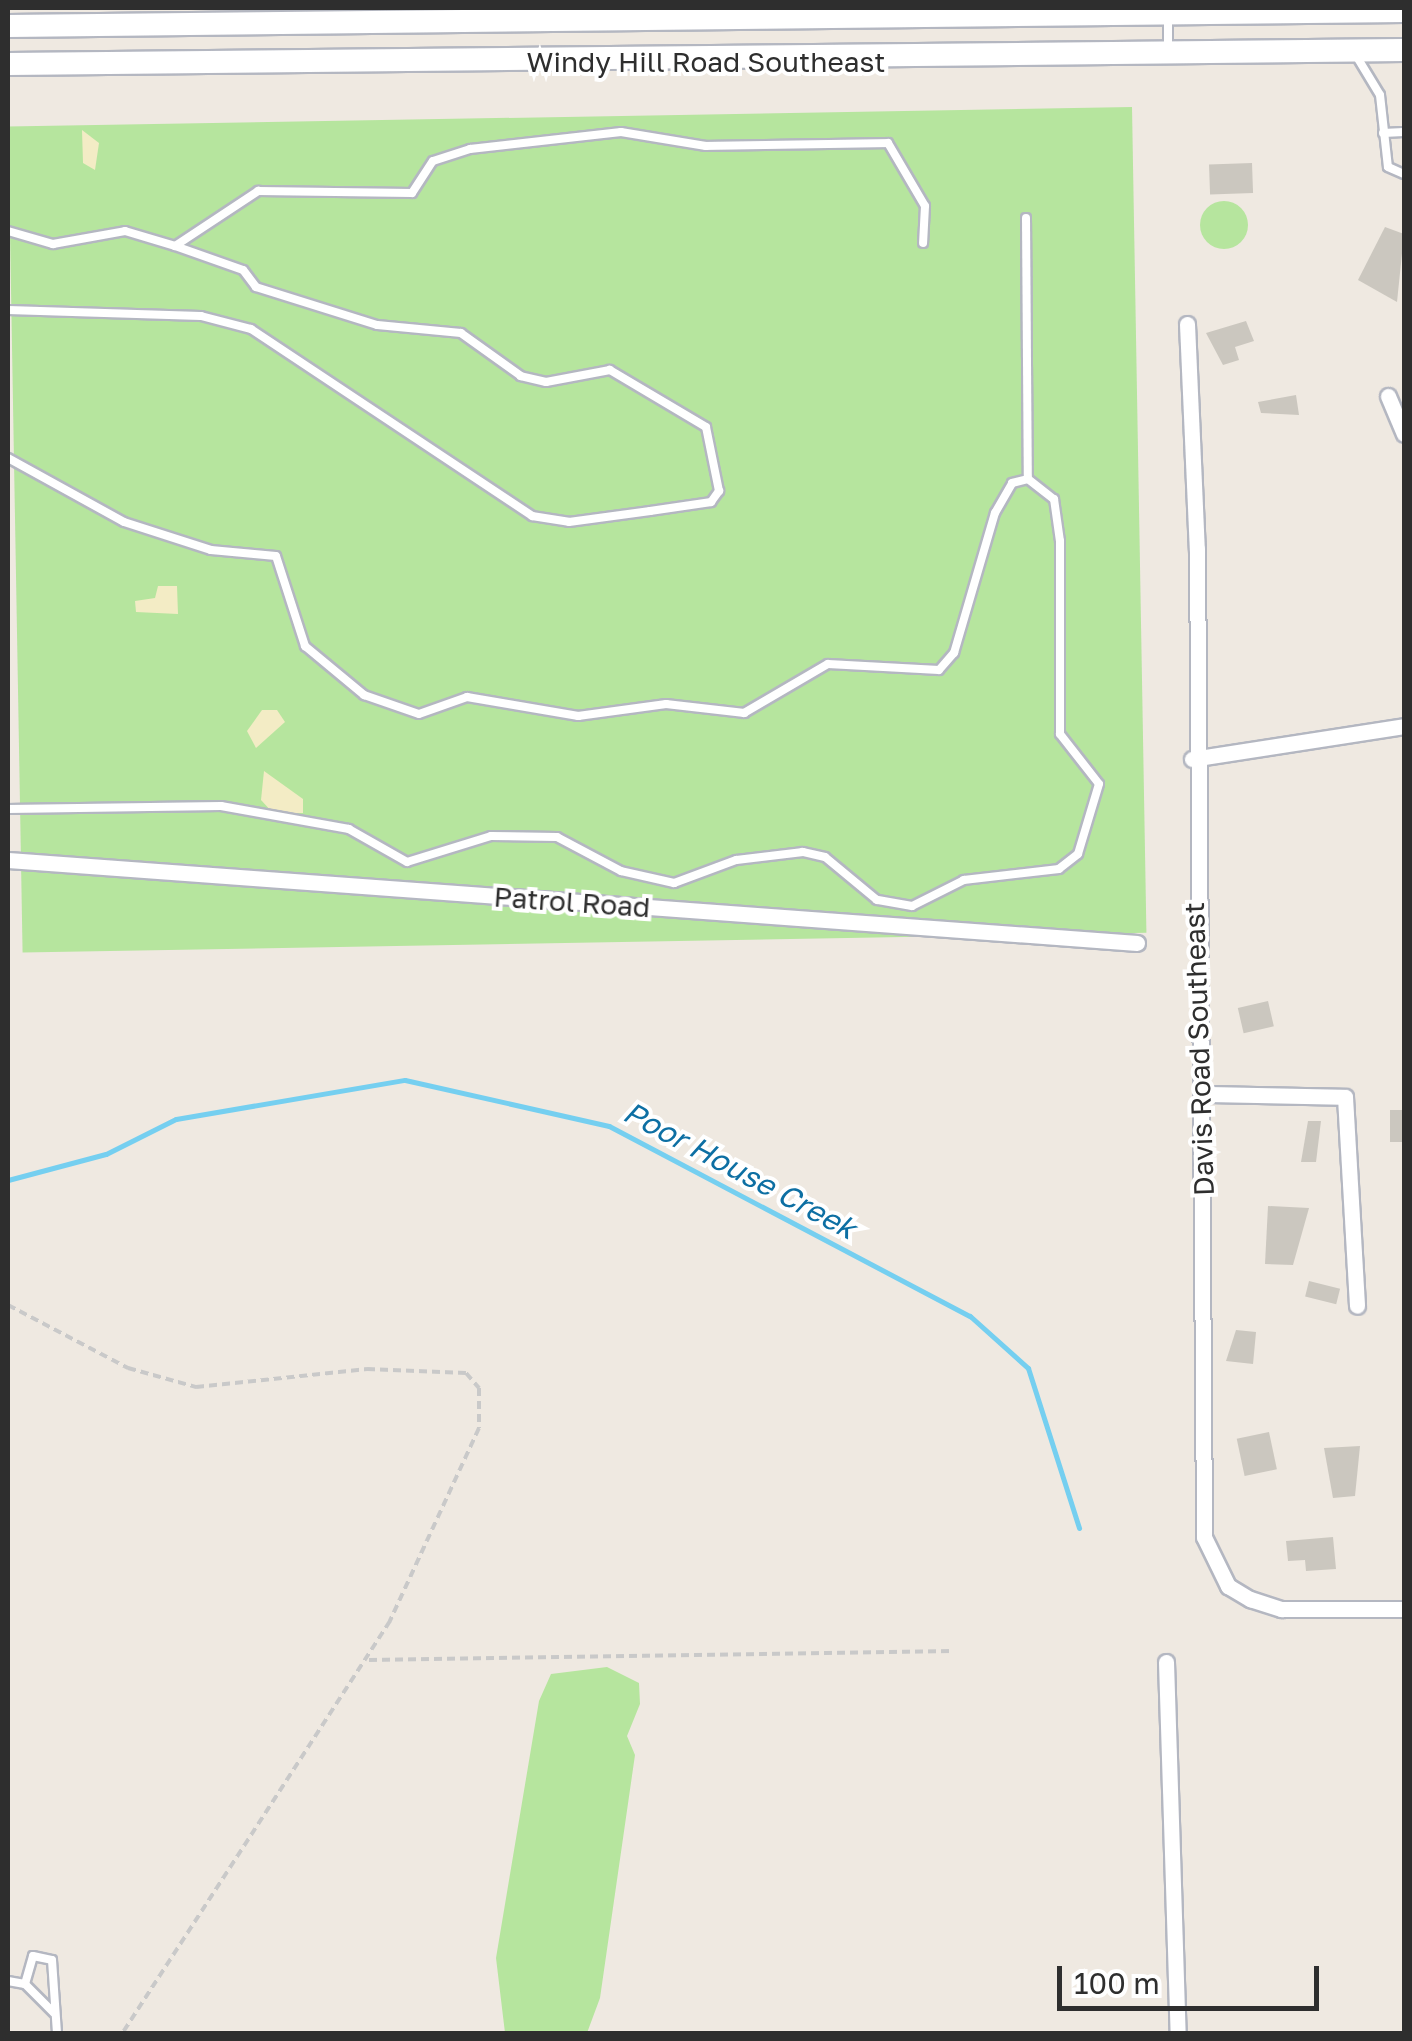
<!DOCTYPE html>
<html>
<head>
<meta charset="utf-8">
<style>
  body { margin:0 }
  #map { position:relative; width:1412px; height:2041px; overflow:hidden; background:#efe9e1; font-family:"Golos Text",sans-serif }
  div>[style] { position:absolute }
  .green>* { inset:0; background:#b6e59e; transform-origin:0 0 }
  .round { border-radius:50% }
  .sand>* { inset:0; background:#f3ecc5 }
  .stream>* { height:5px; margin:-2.5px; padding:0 2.5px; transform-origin:2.5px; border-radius:2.5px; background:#75cff0 }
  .building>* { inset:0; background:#cbc7bf; transform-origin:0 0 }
  .path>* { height:4px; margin-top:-2px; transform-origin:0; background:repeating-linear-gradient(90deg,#c9c9c9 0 8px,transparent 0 13px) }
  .roads { filter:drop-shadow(2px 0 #b4b7c1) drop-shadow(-2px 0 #b4b7c1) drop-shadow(0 2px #b4b7c1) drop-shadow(0 -2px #b4b7c1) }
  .service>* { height:8px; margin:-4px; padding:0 4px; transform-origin:4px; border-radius:4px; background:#fff }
  .minor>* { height:15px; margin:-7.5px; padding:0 7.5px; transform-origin:7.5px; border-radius:7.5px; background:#fff }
  .secondary>* { height:22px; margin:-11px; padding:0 11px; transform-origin:11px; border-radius:11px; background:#fff }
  span { translate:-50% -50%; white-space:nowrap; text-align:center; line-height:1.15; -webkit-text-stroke:8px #fff; paint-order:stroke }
  .street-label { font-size:28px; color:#2e2e2e }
  .water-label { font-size:30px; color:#0d6fa3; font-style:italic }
  .frame { position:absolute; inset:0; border:10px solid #2e2e2e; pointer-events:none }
  .scale { position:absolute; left:1057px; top:1966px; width:262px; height:45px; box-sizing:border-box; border:5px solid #2e2e2e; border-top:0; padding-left:12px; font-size:30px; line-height:35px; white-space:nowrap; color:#2e2e2e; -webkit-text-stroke:8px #fff; paint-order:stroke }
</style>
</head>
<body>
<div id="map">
  <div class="green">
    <div style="left:1132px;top:107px;width:826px;height:1124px;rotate:89deg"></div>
    <div class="round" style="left:1200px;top:201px;width:48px;height:48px"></div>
    <div style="clip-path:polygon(607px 1667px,639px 1683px,640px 1704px,627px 1736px,635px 1755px,600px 1998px,587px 2033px,505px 2033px,496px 1958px,539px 1701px,551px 1674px)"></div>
  </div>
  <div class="sand">
    <div style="clip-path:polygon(82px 130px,99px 143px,95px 170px,83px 163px)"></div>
    <div style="clip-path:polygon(158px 586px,177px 586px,178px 614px,136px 612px,135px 601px,155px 598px)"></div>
    <div style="clip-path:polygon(262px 710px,277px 710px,285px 722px,256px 748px,247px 731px)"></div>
    <div style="clip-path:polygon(264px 771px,303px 799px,303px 813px,273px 813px,261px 800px)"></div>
  </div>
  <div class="stream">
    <div style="left:8px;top:1180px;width:101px;rotate:-14.9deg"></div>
    <div style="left:106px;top:1154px;width:78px;rotate:-26.6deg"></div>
    <div style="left:176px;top:1119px;width:232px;rotate:-9.7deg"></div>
    <div style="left:405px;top:1080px;width:209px;rotate:12.7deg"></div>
    <div style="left:609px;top:1126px;width:408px;rotate:27.8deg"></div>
    <div style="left:970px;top:1316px;width:78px;rotate:41.9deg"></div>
    <div style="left:1028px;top:1368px;width:168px;rotate:72.3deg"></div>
  </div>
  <div class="building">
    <div style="left:1252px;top:163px;width:30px;height:43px;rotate:88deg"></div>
    <div style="clip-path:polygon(1385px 227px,1404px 234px,1397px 302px,1358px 280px)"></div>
    <div style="clip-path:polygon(1246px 321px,1254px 341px,1235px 347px,1239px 360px,1223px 365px,1206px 333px)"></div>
    <div style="clip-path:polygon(1296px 395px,1299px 415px,1261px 413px,1258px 402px)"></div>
    <div style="left:1268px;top:1001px;width:26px;height:31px;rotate:77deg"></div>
    <div style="left:1390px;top:1110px;width:14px;height:32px"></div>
    <div style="clip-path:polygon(1308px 1121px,1321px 1121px,1316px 1162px,1301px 1162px)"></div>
    <div style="clip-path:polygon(1268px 1206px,1309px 1208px,1293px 1265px,1265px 1264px)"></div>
    <div style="left:1309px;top:1281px;width:32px;height:16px;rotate:14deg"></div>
    <div style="clip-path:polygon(1236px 1330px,1256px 1332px,1253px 1364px,1226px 1361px)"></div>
    <div style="left:1269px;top:1432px;width:38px;height:33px;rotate:78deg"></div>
    <div style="clip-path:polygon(1360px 1446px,1355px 1496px,1333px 1498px,1324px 1448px)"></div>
    <div style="clip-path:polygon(1333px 1537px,1336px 1569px,1306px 1571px,1305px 1560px,1288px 1561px,1286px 1541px)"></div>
  </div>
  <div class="path">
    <div style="left:8px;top:1305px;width:136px;rotate:27.7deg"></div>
    <div style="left:128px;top:1368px;width:71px;rotate:15.6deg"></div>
    <div style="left:196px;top:1387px;width:172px;rotate:-6deg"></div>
    <div style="left:367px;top:1369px;width:99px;rotate:2.3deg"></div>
    <div style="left:466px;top:1373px;width:20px;rotate:49deg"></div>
    <div style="left:479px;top:1388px;width:40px;rotate:90deg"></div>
    <div style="left:479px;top:1428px;width:213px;rotate:114.8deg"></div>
    <div style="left:390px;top:1621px;width:492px;rotate:123deg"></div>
    <div style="left:369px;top:1660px;width:584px;rotate:-0.88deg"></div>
  </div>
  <div class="roads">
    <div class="service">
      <div style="left:1168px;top:16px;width:36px;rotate:90deg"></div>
      <div style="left:1357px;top:57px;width:44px;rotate:58.8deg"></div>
      <div style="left:1380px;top:95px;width:72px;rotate:83.7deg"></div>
      <div style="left:1388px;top:167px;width:17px;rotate:24deg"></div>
      <div style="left:1383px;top:133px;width:21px;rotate:-3deg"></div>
      <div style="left:1026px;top:218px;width:261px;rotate:89.6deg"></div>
      <div style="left:8px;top:231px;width:47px;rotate:16.1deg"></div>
      <div style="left:53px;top:244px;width:73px;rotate:-10.2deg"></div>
      <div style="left:125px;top:231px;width:52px;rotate:16.7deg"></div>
      <div style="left:175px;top:246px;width:100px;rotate:-33.5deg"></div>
      <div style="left:258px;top:191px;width:154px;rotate:0.7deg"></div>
      <div style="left:412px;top:193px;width:38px;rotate:-57deg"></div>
      <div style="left:433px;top:161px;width:39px;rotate:-18deg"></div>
      <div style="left:470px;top:149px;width:152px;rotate:-6.4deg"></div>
      <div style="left:621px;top:132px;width:86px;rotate:9.4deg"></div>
      <div style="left:706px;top:146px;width:182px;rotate:-0.9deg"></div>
      <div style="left:888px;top:143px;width:73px;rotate:59.6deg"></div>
      <div style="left:925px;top:206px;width:37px;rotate:93deg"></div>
      <div style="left:8px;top:310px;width:193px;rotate:1.8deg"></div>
      <div style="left:201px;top:316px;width:52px;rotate:14.6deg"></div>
      <div style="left:251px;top:329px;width:338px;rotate:33.6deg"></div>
      <div style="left:532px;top:516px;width:37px;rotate:9deg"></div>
      <div style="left:569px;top:522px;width:82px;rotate:-7.7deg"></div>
      <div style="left:650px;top:511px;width:62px;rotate:-8.4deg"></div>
      <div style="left:711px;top:502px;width:14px;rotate:-54deg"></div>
      <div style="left:719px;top:491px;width:65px;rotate:-101.5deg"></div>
      <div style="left:706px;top:427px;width:112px;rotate:-149.3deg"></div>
      <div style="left:610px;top:370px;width:65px;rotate:169.4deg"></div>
      <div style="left:546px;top:382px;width:26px;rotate:-167deg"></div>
      <div style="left:521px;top:376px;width:74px;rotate:-144.4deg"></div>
      <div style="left:461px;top:333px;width:84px;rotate:-174.6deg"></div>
      <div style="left:377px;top:325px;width:127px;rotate:-162.6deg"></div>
      <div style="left:256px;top:287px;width:21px;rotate:-127deg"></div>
      <div style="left:243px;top:270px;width:72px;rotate:-160.6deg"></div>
      <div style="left:8px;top:458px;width:132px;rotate:28.9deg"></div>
      <div style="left:124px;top:522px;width:91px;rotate:17.8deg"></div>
      <div style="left:211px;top:550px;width:65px;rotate:5.3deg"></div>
      <div style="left:276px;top:556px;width:95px;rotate:72.1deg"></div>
      <div style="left:305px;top:646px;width:77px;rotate:39.7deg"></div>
      <div style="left:364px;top:695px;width:58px;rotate:19.1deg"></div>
      <div style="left:419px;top:714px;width:51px;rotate:-19.5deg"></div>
      <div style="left:467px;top:697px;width:113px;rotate:9.7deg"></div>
      <div style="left:578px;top:716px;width:89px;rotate:-7.8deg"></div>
      <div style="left:666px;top:704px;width:79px;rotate:6.6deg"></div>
      <div style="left:744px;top:713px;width:97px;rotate:-30.3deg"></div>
      <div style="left:828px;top:664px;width:111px;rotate:3.1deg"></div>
      <div style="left:939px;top:670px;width:23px;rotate:-49deg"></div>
      <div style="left:954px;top:653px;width:146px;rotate:-73.7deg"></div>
      <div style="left:995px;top:513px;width:34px;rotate:-60deg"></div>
      <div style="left:1012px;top:483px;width:16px;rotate:-14deg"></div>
      <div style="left:1028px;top:479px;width:33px;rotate:38deg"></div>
      <div style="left:1054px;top:499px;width:42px;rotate:81.9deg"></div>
      <div style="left:1060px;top:541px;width:193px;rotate:90deg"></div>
      <div style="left:1060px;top:734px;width:63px;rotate:52deg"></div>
      <div style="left:1099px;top:784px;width:73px;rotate:106.7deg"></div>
      <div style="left:1078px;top:854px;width:24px;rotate:142deg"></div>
      <div style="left:1059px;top:869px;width:96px;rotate:173.4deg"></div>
      <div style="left:964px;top:880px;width:58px;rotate:153.4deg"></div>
      <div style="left:912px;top:906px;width:36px;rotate:-170deg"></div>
      <div style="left:877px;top:900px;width:67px;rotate:-140.4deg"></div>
      <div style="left:825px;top:857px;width:23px;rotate:-167deg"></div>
      <div style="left:803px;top:852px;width:67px;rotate:173.2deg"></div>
      <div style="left:736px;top:860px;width:66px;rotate:159.6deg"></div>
      <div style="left:674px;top:883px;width:54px;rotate:-167.2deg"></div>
      <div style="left:621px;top:871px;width:72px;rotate:-152deg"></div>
      <div style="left:557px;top:837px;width:66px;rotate:-179.1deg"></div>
      <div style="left:491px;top:836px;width:88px;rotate:162.8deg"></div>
      <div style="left:407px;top:862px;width:67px;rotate:-150.4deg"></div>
      <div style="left:349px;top:829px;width:130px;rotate:-169.8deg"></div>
      <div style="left:221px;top:806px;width:213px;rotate:179.2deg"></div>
      <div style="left:8px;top:1981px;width:17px;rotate:10deg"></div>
      <div style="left:25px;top:1984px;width:29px;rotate:-74deg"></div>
      <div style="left:33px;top:1956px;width:19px;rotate:12deg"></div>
      <div style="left:52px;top:1960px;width:74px;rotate:86.1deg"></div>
      <div style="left:25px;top:1984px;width:41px;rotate:45deg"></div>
    </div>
    <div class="minor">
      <div style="left:1187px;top:324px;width:225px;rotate:87.5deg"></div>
      <div style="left:1197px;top:549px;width:988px;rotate:89.59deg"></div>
      <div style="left:1204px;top:1537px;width:55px;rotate:63.9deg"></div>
      <div style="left:1228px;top:1586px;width:26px;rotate:31deg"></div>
      <div style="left:1250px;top:1599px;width:33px;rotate:18deg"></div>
      <div style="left:1281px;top:1609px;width:123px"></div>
      <div style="left:1388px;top:396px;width:41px;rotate:67.2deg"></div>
      <div style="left:1192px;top:759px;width:215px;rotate:-8.8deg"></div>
      <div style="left:8px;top:860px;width:1132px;rotate:4.2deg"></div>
      <div style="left:1204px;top:1094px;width:141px;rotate:1.2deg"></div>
      <div style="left:1345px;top:1097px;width:209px;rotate:86.7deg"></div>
      <div style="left:1166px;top:1662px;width:372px;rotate:88.2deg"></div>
    </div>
    <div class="secondary">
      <div style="left:8px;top:26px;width:1396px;rotate:-0.62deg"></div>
      <div style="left:8px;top:64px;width:1396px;rotate:-0.57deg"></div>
    </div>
  </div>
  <div class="street-label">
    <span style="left:706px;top:62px">Windy Hill Road Southeast</span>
    <span style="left:572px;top:902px;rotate:4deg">Patrol Road</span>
    <span style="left:1199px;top:1049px;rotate:-92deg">Davis Road Southeast</span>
  </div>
  <div class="water-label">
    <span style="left:740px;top:1170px;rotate:28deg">Poor House Creek</span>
  </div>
  <div class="frame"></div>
  <div class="scale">100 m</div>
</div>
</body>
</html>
